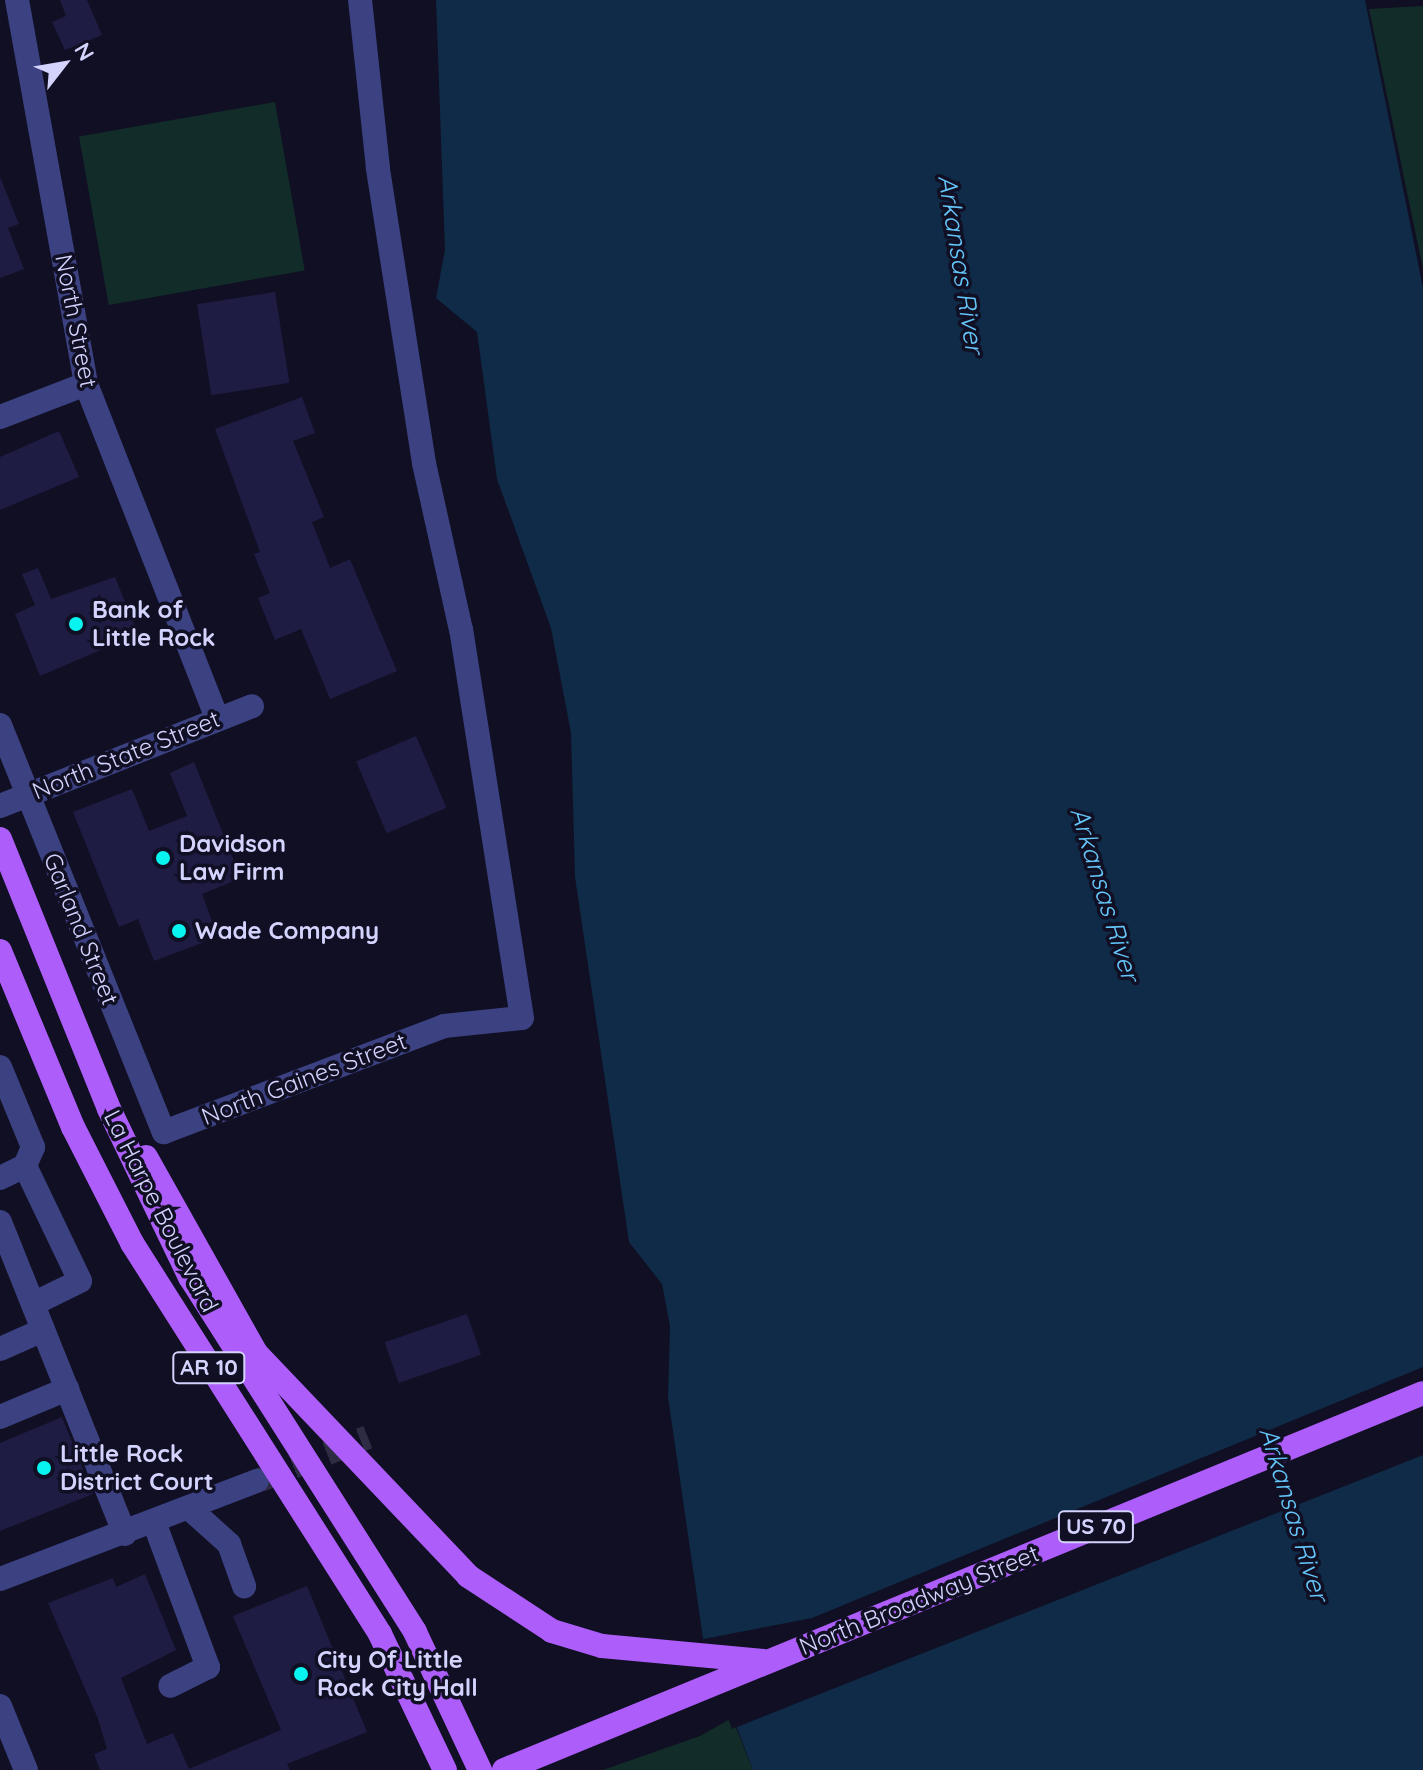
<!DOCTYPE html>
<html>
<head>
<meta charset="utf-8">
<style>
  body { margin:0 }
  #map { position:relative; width:1423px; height:1770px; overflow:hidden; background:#100f23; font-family:Quicksand,sans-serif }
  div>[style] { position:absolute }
  .green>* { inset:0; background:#122d29; transform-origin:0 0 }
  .water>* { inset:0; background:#0f2b47 }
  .pier>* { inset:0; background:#100f23 }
  .building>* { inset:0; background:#1f1c44; transform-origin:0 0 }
  .minor-tunnel>* { height:24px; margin-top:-12px; transform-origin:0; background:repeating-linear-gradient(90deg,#2d2c44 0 24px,transparent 0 36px) }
  .minor>* { height:24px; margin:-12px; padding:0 12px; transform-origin:12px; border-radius:12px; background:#3b4181 }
  .major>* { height:24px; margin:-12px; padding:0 12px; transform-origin:12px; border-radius:12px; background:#ad5dfa }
  .dots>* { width:22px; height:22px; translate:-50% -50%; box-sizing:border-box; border:4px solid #100f23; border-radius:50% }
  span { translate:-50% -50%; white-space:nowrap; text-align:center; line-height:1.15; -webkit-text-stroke:7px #100f23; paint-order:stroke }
  .shield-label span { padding:2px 6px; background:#100f23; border:2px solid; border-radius:6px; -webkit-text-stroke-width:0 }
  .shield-label { font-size:22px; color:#d3d3fe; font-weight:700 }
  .street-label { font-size:24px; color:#d3d3fe }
  .poi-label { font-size:24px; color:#d3d3fe; font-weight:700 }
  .left { translate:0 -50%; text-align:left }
  .water-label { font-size:26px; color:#64c6fa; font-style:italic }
  .north { position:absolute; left:24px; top:24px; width:80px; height:80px; -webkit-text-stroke:6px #100f23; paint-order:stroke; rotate:59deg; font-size:22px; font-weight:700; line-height:32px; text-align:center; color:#d3d3fe }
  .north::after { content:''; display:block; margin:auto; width:28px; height:36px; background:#d3d3fe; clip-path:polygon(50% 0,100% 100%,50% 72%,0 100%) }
</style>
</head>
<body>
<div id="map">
  <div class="green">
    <div style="clip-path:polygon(1423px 6px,1423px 269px,1369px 9px)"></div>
    <div style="left:275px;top:102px;width:171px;height:199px;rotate:80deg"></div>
    <div style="clip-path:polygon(732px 1718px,753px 1770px,603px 1770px,700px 1736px)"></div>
  </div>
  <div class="water">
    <div style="clip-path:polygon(436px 0,1365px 0,1423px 288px,1423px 1770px,753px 1770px,703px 1638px,668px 1397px,670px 1326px,662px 1284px,629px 1242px,575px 877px,571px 733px,551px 628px,497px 479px,477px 332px,436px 298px,445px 250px)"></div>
  </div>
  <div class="pier">
    <div style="clip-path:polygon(1423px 1367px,1423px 1455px,732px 1729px,699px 1640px,812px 1618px)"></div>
  </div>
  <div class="building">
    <div style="clip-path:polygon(60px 0,87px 0,102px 35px,65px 50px,52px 22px,66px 16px)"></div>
    <div style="clip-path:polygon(0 177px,19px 224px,8px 228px,24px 269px,0 278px)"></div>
    <div style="left:275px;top:292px;width:92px;height:79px;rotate:81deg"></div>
    <div style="clip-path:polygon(302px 397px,315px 433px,293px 441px,324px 517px,312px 522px,330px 568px,350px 559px,397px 671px,330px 699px,301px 629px,275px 640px,258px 598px,270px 593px,254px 554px,260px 552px,215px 429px)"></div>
    <div style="clip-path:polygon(59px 431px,79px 477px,0 510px,0 457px)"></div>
    <div style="clip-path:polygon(38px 568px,51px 599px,115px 577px,138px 634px,40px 676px,15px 614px,35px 605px,22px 574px)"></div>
    <div style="left:416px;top:736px;width:78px;height:65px;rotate:67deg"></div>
    <div style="clip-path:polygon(194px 762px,241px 878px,202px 894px,218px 937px,154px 961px,138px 919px,119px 927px,73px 812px,132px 789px,149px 831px,187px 816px,170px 773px)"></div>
    <div style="left:467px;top:1314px;width:43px;height:87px;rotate:71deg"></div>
    <div style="clip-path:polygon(62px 1417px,93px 1494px,0 1531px,0 1443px)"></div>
    <div style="clip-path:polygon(145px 1574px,176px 1650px,121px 1678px,147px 1744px,173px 1733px,189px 1769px,281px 1730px,233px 1616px,307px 1586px,367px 1732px,287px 1764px,290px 1770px,100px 1770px,94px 1754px,107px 1749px,98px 1719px,48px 1603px,113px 1578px,116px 1587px)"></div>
  </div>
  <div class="minor-tunnel">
    <div style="left:260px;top:1480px;width:116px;rotate:-21.7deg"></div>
  </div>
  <div class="minor">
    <div style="left:17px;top:0;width:390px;rotate:79.8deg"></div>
    <div style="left:86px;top:384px;width:360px;rotate:68.6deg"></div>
    <div style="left:0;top:417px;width:92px;rotate:-21deg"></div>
    <div style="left:0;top:725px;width:439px;rotate:68.1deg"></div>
    <div style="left:164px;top:1132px;width:299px;rotate:-20.7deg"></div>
    <div style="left:444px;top:1026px;width:78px;rotate:-5.9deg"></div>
    <div style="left:522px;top:1018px;width:393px;rotate:-98.9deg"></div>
    <div style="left:461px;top:630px;width:171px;rotate:-102.5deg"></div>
    <div style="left:424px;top:463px;width:299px;rotate:-98.9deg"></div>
    <div style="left:378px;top:168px;width:169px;rotate:-96.1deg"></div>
    <div style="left:0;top:806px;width:271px;rotate:-21.6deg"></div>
    <div style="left:0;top:1067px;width:87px;rotate:67.6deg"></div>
    <div style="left:33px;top:1147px;width:21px;rotate:113deg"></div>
    <div style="left:0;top:1178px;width:28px;rotate:-26deg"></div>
    <div style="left:25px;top:1166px;width:127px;rotate:64.4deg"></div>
    <div style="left:80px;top:1281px;width:52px;rotate:153.9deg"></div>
    <div style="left:0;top:1222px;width:336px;rotate:68.2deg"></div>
    <div style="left:0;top:1349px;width:47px;rotate:-23.8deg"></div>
    <div style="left:0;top:1417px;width:73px;rotate:-22.7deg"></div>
    <div style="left:189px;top:1508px;width:54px;rotate:42deg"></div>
    <div style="left:229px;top:1544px;width:45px;rotate:70.3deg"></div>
    <div style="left:154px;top:1522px;width:155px;rotate:69.6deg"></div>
    <div style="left:208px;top:1667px;width:42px;rotate:153.4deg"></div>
    <div style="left:0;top:1579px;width:275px;rotate:-20.9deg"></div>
    <div style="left:0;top:1706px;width:69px;rotate:67.9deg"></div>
  </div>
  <div class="major">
    <div style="left:0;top:839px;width:291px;rotate:68deg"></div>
    <div style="left:109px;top:1109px;width:187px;rotate:64.3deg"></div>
    <div style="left:190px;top:1277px;width:420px;rotate:57.6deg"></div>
    <div style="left:415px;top:1632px;width:153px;rotate:64.8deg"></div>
    <div style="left:0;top:951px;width:191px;rotate:67.5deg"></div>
    <div style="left:73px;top:1127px;width:130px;rotate:63deg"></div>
    <div style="left:132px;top:1243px;width:463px;rotate:57.6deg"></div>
    <div style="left:380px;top:1634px;width:151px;rotate:64.5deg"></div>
    <div style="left:146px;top:1157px;width:225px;rotate:60.7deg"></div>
    <div style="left:256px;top:1353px;width:308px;rotate:46.4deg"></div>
    <div style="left:468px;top:1576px;width:100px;rotate:33.2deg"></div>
    <div style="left:552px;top:1631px;width:52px;rotate:16.7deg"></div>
    <div style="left:602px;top:1646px;width:162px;rotate:5.3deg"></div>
    <div style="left:504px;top:1770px;width:993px;rotate:-22.3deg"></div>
  </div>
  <div class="dots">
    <div style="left:76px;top:624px;background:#08f4f0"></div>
    <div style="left:163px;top:858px;background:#08f4f0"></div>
    <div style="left:179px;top:931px;background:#08f4f0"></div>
    <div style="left:44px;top:1468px;background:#08f4f0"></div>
    <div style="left:301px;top:1674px;background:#08f4f0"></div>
  </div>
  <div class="shield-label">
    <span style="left:209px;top:1368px">AR 10</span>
    <span style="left:1096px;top:1527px">US 70</span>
  </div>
  <div class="street-label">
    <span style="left:76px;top:321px;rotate:79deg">North Street</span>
    <span style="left:126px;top:755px;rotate:-22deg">North State Street</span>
    <span style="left:81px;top:929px;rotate:68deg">Garland Street</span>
    <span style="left:304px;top:1079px;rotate:-21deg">North Gaines Street</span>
    <span style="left:161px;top:1211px;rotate:63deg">La Harpe Boulevard</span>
    <span style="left:919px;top:1600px;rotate:-22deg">North Broadway Street</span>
  </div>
  <div class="poi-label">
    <span class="left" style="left:92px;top:624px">Bank of<br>Little Rock</span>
    <span class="left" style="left:179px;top:858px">Davidson<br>Law Firm</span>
    <span class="left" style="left:195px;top:931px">Wade Company</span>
    <span class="left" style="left:60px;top:1468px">Little Rock<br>District Court</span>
    <span class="left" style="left:317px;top:1674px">City Of Little<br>Rock City Hall</span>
  </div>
  <div class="water-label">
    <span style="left:961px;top:264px;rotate:81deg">Arkansas River</span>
    <span style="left:1105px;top:894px;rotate:73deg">Arkansas River</span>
    <span style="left:1294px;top:1514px;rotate:73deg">Arkansas River</span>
  </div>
  <div class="north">N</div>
</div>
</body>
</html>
